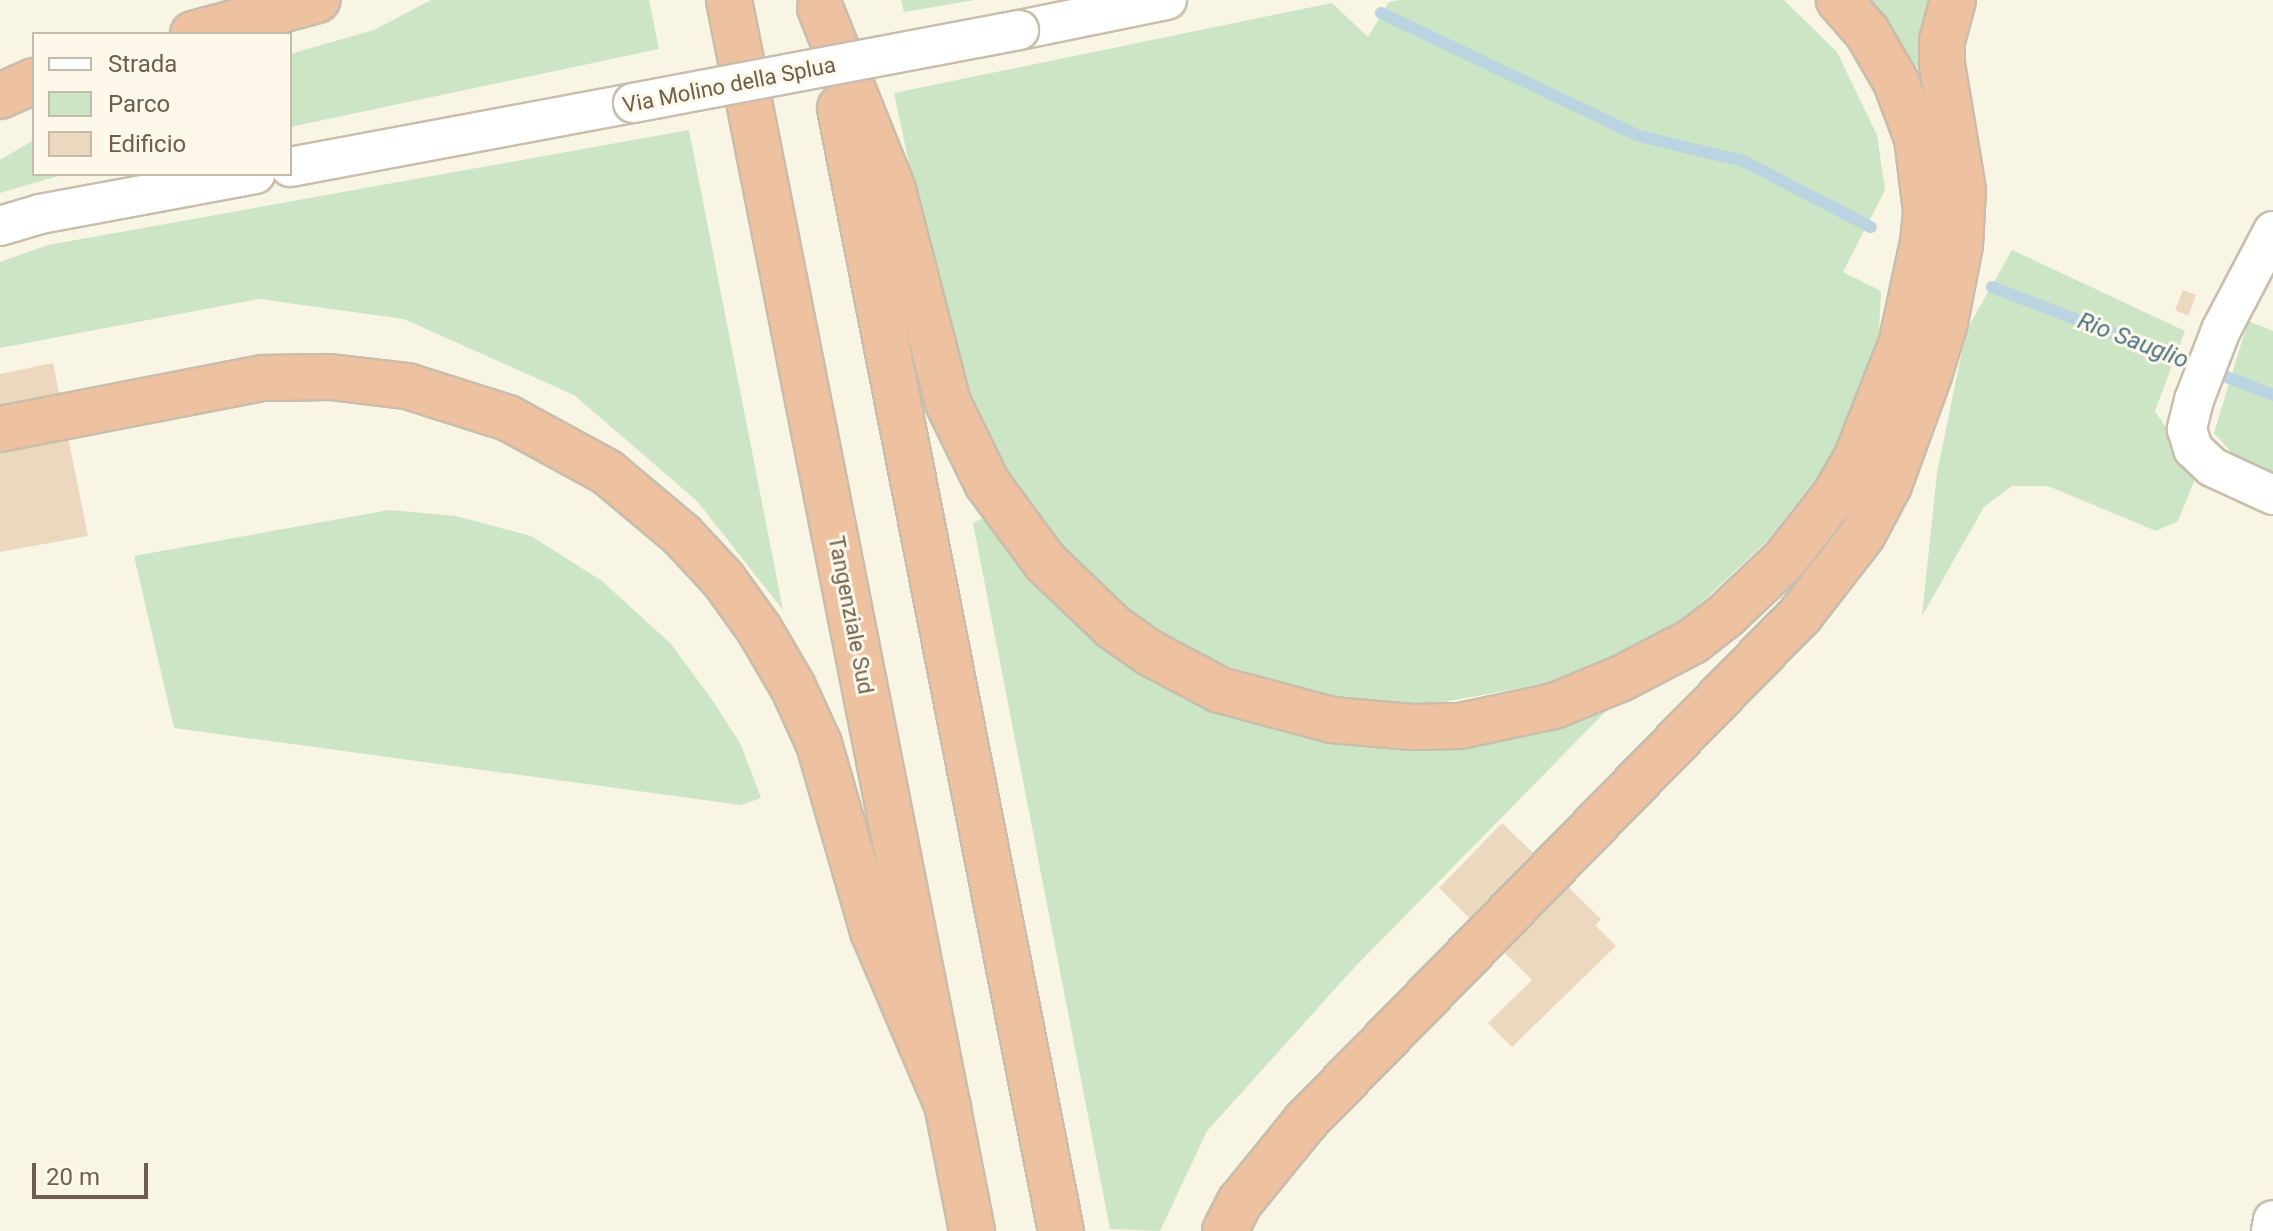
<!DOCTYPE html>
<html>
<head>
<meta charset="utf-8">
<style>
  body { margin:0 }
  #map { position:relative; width:2273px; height:1231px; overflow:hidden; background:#f9f5e4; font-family:Roboto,sans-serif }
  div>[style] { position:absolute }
  .green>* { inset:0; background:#cce5c4 }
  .stream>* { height:12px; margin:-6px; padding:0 6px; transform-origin:6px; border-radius:6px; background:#bad5e1 }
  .building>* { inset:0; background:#ecd8be; transform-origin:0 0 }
  .roads { filter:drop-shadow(2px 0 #c9bdab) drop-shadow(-2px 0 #c9bdab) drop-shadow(0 2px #c9bdab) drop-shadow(0 -2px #c9bdab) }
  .minor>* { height:38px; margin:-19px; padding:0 19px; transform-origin:19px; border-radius:19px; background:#fff }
  .highway>* { height:44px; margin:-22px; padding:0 22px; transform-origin:22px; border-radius:22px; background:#eec1a1 }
  .bridges { filter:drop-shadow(2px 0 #c9bdab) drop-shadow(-2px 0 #c9bdab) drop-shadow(0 2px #c9bdab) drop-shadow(0 -2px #c9bdab) }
  .minor-bridge>* { height:38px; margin:-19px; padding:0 19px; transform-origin:19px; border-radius:19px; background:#fff }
  span { translate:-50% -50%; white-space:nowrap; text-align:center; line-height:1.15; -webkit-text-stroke:6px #fdf8e9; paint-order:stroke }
  .street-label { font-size:22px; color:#6f5e4c }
  .water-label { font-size:24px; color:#4c7387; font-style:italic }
  .legend { position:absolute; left:32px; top:32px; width:260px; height:144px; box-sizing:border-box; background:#fdf8e9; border:2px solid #c4baaa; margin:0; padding:10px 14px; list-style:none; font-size:24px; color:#6f5e4c }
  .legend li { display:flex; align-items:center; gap:16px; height:40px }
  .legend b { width:40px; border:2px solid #c4baaa }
  .scale { position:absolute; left:32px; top:1163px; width:116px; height:36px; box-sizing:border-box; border:4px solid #6f5e4c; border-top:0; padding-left:10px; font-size:24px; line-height:28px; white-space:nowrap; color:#6f5e4c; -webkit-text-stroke:6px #fdf8e9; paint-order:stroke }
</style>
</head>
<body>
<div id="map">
  <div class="green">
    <div style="clip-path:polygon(431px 0,649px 0,659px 49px,290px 127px,290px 54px,374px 30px)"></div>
    <div style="clip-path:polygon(901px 0,975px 0,904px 12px)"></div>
    <div style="clip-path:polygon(1400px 0,1784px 0,1837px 52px,1877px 135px,1885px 190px,1843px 272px,1881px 291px,1878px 353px,1827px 465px,1768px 540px,1685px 618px,1575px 678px,1416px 707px,1337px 699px,1211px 661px,1123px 609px,1044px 537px,991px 464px,953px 371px,894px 93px,1332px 3px,1368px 37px,1389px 2px)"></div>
    <div style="clip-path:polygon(1861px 0,1930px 0,1919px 66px,1908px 70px)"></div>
    <div style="clip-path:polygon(689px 130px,783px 610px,697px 501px,574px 395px,404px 319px,259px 299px,0 348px,0 262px,48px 245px)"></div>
    <div style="clip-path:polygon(34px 140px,34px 174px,65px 174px,0 193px,0 160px)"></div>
    <div style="clip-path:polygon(2012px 250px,2185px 331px,2155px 411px,2197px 474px,2178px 521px,2156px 531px,2048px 486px,2012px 486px,1984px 507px,1922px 616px,1937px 473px,1966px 331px)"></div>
    <div style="clip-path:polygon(2248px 321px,2273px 331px,2273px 475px,2238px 460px,2214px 433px)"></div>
    <div style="clip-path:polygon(389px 510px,456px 516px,531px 536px,602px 581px,671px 644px,713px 701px,741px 745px,761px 798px,741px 805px,174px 728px,134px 556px)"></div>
    <div style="clip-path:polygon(983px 518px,1045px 593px,1151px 679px,1221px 712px,1332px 742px,1436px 745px,1613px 704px,1351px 971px,1207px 1131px,1160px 1231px,1110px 1229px,973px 523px)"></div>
  </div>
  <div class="stream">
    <div style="left:1381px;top:13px;width:286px;rotate:25.5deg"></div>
    <div style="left:1639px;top:136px;width:107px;rotate:13.5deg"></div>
    <div style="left:1743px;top:161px;width:144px;rotate:27.3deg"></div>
    <div style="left:1992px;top:287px;width:301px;rotate:21deg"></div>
  </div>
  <div class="building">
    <div style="left:2183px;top:290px;width:14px;height:22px;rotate:21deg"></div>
    <div style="clip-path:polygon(53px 363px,88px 536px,0 552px,0 374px)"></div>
    <div style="clip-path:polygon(1502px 823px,1601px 919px,1595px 925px,1616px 946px,1512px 1047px,1488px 1023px,1532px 980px,1439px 888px)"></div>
  </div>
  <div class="roads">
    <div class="minor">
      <div style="left:1019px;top:30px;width:151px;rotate:-11.5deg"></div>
      <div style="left:290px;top:167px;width:349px;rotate:-10.6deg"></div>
      <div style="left:0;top:226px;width:42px;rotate:-16.7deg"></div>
      <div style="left:40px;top:214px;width:219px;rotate:-10.5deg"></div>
      <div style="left:2273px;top:231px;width:112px;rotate:117.7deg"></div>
      <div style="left:2221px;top:330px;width:75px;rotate:111.1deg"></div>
      <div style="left:2194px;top:400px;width:30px;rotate:104deg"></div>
      <div style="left:2187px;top:429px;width:21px;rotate:73deg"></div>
      <div style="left:2193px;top:449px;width:26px;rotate:43deg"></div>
      <div style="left:2212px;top:467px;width:67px;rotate:24.7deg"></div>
      <div style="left:2271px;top:1231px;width:11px;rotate:-80deg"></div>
    </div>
    <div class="highway">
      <div style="left:729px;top:0;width:1255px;rotate:78.83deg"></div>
      <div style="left:820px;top:8px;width:196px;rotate:68.1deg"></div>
      <div style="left:893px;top:190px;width:220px;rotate:75.5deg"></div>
      <div style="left:948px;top:403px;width:89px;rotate:64deg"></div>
      <div style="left:987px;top:483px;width:98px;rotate:53.7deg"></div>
      <div style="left:1045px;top:562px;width:94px;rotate:43.7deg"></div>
      <div style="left:1113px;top:627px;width:45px;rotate:35.1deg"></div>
      <div style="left:1150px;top:653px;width:79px;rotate:27.9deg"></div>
      <div style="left:1220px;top:690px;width:116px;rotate:15deg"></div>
      <div style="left:1332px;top:720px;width:80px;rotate:5deg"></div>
      <div style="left:1412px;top:727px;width:48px;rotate:-1.2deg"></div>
      <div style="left:1460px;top:726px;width:96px;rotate:-12deg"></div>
      <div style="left:1554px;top:706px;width:74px;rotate:-22.4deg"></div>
      <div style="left:1622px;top:678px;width:80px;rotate:-27.5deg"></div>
      <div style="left:1693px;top:641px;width:41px;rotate:-38deg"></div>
      <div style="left:1725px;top:616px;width:83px;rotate:-43.5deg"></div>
      <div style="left:1785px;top:559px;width:81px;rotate:-52deg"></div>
      <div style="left:1835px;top:495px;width:39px;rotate:-60deg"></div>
      <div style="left:1855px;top:461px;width:125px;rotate:-68.4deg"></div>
      <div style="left:1901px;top:345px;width:105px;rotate:-77.9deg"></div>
      <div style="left:1923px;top:242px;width:31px;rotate:-84deg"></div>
      <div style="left:1926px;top:211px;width:74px;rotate:-97deg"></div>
      <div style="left:1917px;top:138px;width:60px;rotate:-110.6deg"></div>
      <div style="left:1896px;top:82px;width:58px;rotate:-120.1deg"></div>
      <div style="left:1867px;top:32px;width:43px;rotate:-131.2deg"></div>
      <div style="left:193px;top:34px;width:129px;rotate:-15.3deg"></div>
      <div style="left:0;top:96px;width:37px;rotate:-24deg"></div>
      <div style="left:840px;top:108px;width:1145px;rotate:78.87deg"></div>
      <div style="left:0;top:429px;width:268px;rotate:-11deg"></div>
      <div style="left:263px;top:378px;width:67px;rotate:-0.9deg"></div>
      <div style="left:330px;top:377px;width:78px;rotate:6.7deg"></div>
      <div style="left:407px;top:386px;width:106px;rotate:17.6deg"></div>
      <div style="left:508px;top:418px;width:113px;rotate:28.6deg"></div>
      <div style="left:607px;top:472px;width:98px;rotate:40deg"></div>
      <div style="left:682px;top:535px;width:60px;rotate:47deg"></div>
      <div style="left:723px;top:579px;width:62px;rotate:54.2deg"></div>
      <div style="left:759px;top:629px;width:67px;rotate:59.6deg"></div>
      <div style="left:793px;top:687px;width:63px;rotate:65.5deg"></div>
      <div style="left:819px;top:744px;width:195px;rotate:73.9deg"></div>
      <div style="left:873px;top:931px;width:191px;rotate:66.9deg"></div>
      <div style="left:1225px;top:1231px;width:33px;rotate:-63deg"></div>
      <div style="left:1240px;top:1202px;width:103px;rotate:-50.9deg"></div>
      <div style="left:1305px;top:1122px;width:710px;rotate:-45.68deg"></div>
      <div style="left:1801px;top:614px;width:101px;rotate:-52.2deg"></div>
      <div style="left:1863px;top:534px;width:55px;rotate:-62deg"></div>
      <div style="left:1889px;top:485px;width:117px;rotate:-70deg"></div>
      <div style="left:1929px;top:375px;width:55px;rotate:-73.2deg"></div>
      <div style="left:1945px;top:322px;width:78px;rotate:-79deg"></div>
      <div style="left:1960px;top:245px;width:55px;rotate:-86.9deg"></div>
      <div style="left:1963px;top:190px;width:128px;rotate:-99.5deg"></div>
      <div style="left:1942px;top:64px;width:23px;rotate:-90deg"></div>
      <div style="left:1942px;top:41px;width:42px;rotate:-75deg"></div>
    </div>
  </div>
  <div class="bridges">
    <div class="minor-bridge">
      <div style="left:633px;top:103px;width:393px;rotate:-10.7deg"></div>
    </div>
  </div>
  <div class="street-label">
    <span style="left:729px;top:85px;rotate:-11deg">Via Molino della Splua</span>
    <span style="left:851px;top:615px;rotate:79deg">Tangenziale Sud</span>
  </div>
  <div class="water-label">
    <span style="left:2133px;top:341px;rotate:21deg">Rio Sauglio</span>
  </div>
  <ul class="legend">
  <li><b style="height:10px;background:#fff"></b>Strada</li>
  <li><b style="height:22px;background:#cce5c4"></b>Parco</li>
  <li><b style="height:22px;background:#ecd8be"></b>Edificio</li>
  </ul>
  <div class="scale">20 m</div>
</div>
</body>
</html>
